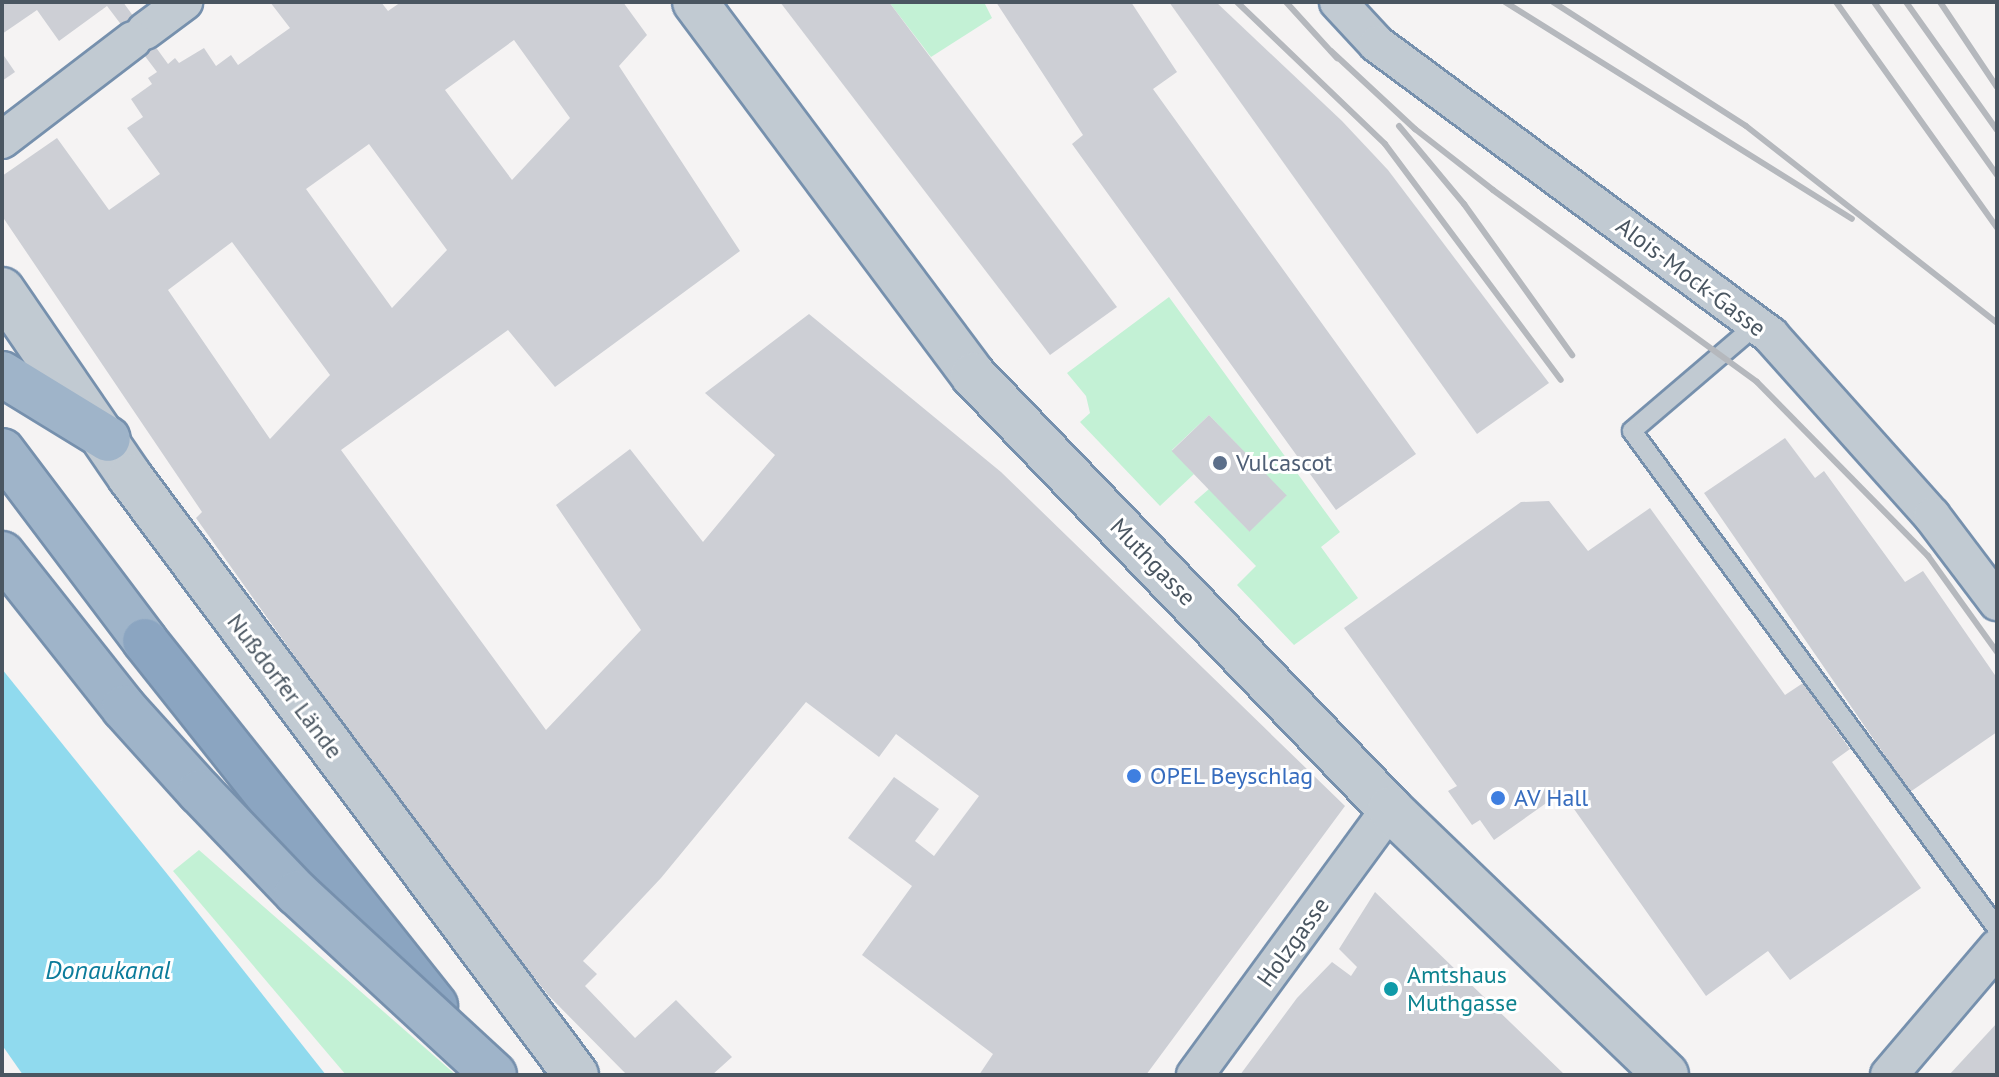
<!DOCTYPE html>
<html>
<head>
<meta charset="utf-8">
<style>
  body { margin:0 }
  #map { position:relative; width:1999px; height:1077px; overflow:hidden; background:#f5f3f3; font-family:"PT Sans",sans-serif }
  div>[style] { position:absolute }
  .green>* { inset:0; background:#c3f1d5 }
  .water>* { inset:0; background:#90daee }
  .building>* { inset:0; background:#cdcfd5; transform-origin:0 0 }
  .roads { filter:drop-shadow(2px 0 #7690ad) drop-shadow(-2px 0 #7690ad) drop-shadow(0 2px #7690ad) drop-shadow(0 -2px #7690ad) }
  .service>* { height:18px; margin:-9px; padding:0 9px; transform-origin:9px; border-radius:9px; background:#c1cad2 }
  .minor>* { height:36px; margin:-18px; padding:0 18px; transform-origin:18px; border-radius:18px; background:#c1cad2 }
  .tertiary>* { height:44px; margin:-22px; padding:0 22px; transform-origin:22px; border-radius:22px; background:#c1cad2 }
  .trunk>* { height:44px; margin:-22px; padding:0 22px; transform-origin:22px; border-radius:22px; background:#9fb4c9 }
  .motorway>* { height:44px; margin:-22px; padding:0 22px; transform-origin:22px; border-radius:22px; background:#8ba5c1 }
  .rail>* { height:6px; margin:-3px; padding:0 3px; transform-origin:3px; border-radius:3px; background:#b5b8bd }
  .bridges { filter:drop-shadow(2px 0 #7690ad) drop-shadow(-2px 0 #7690ad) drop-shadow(0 2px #7690ad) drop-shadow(0 -2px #7690ad) }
  .trunk-bridge>* { height:44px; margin:-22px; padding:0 22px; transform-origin:22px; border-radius:22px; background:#9fb4c9 }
  .dots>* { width:22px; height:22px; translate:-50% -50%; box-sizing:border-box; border:4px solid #fff; border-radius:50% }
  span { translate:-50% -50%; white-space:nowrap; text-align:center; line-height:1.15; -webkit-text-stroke:6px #fff; paint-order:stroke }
  .street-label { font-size:24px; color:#4a5661 }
  .service-label { font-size:24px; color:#4e5e75 }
  .left { translate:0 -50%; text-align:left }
  .shop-label { font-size:24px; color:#366cbe }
  .culture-label { font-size:24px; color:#0d838f }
  .water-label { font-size:26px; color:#0c7c9b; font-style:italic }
  .frame { position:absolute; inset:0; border:4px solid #4a5661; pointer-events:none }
</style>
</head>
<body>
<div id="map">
  <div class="green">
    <div style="clip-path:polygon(889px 2px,984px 2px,992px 18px,931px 57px)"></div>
    <div style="clip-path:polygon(1169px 297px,1340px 532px,1321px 547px,1358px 598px,1294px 645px,1237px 585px,1256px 566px,1194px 502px,1209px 489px,1249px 531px,1286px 496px,1209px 415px,1172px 450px,1194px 474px,1160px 506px,1080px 422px,1090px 413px,1086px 396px,1067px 373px)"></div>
    <div style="clip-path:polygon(199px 850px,456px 1075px,346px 1075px,173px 871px)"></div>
  </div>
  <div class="water">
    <div style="clip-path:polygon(2px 669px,172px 880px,326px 1075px,23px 1075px,2px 1045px)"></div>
  </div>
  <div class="building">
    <div style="clip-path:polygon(evenodd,2px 2px,123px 2px,168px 64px,175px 58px,179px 63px,204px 48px,216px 66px,231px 55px,238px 65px,290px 28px,270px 2px,381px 2px,388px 11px,401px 2px,623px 2px,647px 35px,619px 66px,740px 251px,555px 387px,508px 330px,341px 450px,546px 730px,641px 630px,556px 505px,630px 449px,703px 542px,775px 455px,705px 393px,809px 314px,1001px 472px,1345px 806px,1146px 1075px,979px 1075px,993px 1054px,862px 955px,912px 886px,848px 838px,894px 777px,939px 809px,915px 841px,934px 856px,979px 796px,896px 734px,879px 757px,806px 702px,661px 878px,583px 961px,597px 974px,585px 986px,635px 1038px,676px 1000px,732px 1057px,712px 1075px,627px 1075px,548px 995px,410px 818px,196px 518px,202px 512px,2px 216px,2px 176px,57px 138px,109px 210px,160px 174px,127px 128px,143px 117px,131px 99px,152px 84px,148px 78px,157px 72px,107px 6px,59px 41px,37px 10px,2px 34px,2px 2px,514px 40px,570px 118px,512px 180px,445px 90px,514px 40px,2px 2px,369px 144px,447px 250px,392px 308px,306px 189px,369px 144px,2px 2px,232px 242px,330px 375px,270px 439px,168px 290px,232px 242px)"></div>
    <div style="clip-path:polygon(780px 2px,889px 2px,1117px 307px,1050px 355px)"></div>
    <div style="clip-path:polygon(996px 2px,1131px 2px,1177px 72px,1153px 89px,1416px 454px,1336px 510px,1072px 144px,1083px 135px)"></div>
    <div style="clip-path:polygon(1169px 2px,1216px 2px,1342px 121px,1388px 170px,1549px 383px,1477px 434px)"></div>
    <div style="clip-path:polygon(2px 53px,15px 72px,2px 81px)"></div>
    <div style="left:1209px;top:415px;width:112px;height:52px;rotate:46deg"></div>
    <div style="clip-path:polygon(1785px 438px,1815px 478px,1824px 471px,1905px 582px,1923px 571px,1997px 678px,1997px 732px,1910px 792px,1704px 493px)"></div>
    <div style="clip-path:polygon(1549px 501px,1588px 551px,1650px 508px,1785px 695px,1803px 683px,1850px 749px,1832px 762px,1921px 888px,1790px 980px,1768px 951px,1706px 996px,1562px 792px,1494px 840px,1480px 820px,1472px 825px,1448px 791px,1457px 786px,1344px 628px,1521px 502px)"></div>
    <div style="clip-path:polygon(1375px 892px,1565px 1075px,1240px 1075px,1297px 998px,1332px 962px,1351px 976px,1357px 967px,1339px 949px)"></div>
    <div style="clip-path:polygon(1997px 1023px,1997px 1075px,1949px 1075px)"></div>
  </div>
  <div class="roads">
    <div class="service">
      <div style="left:1756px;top:325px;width:163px;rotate:139.5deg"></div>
      <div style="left:1632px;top:431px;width:617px;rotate:53.71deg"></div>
    </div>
    <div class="minor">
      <div style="left:1338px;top:2px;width:57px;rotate:47.1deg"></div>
      <div style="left:1377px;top:44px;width:490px;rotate:36.5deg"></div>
      <div style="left:1771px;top:336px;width:241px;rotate:48.2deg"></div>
      <div style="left:1932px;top:516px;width:108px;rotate:52.9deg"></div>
      <div style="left:145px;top:31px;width:49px;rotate:-36.6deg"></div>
      <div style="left:2px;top:140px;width:165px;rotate:-37.4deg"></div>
      <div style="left:1195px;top:1075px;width:330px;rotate:-53.8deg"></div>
      <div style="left:1889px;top:1075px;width:167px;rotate:-49.6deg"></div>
    </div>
    <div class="tertiary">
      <div style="left:695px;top:2px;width:465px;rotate:53.3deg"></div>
      <div style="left:973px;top:375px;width:602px;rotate:46.14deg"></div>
      <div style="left:1390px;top:809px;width:383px;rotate:43.9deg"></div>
      <div style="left:2px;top:290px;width:227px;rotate:55.6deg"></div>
      <div style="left:130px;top:477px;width:746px;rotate:53.28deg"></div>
    </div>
    <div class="trunk">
      <div style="left:2px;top:374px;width:124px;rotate:31.5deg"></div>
      <div style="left:2px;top:451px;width:238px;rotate:53deg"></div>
    </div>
    <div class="motorway">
      <div style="left:145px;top:641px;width:466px;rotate:51.5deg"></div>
    </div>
  </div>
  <div class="rail">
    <div style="left:1237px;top:2px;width:205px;rotate:43.8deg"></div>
    <div style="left:1385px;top:144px;width:294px;rotate:53.3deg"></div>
    <div style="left:1286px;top:2px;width:76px;rotate:47.7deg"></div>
    <div style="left:1505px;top:2px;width:409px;rotate:32deg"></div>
    <div style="left:1553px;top:2px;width:229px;rotate:32.7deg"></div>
    <div style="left:1746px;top:126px;width:319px;rotate:38.1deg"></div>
    <div style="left:1836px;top:2px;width:277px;rotate:54.5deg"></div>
    <div style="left:1874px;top:2px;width:212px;rotate:54.6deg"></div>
    <div style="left:1906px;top:2px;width:157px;rotate:54.6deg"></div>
    <div style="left:1940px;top:2px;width:102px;rotate:56.2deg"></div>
    <div style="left:1331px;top:51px;width:115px;rotate:42.9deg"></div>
    <div style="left:1415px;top:129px;width:99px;rotate:38deg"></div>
    <div style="left:1493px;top:190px;width:326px;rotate:36deg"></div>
    <div style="left:1757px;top:382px;width:244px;rotate:45.5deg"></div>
    <div style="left:1928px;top:556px;width:118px;rotate:54.3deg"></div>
    <div style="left:1399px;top:126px;width:102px;rotate:50.2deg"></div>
    <div style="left:1464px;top:204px;width:186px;rotate:54.4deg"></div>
  </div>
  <div class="bridges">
    <div class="trunk-bridge">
      <div style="left:2px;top:554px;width:196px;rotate:51.6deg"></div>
      <div style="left:124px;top:708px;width:113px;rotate:47.9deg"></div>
      <div style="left:200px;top:792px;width:140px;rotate:46.2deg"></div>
      <div style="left:297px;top:893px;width:268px;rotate:42.7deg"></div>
    </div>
  </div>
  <div class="dots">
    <div style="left:1220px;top:463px;background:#5c6f8a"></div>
    <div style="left:1134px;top:776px;background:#3f7fe0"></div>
    <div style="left:1498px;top:798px;background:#3f7fe0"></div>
    <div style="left:1391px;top:989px;background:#0f9aa8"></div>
  </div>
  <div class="street-label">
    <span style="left:1691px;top:277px;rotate:37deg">Alois-Mock-Gasse</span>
    <span style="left:1153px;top:562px;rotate:46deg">Muthgasse</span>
    <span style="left:285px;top:686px;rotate:53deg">Nußdorfer Lände</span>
    <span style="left:1293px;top:942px;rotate:-54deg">Holzgasse</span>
  </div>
  <div class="service-label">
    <span class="left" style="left:1236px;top:463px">Vulcascot</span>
  </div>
  <div class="shop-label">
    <span class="left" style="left:1150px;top:776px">OPEL Beyschlag</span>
    <span class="left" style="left:1514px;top:798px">AV Hall</span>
  </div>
  <div class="culture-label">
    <span class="left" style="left:1407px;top:989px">Amtshaus<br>Muthgasse</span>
  </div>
  <div class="water-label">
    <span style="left:108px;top:970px">Donaukanal</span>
  </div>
  <div class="frame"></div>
</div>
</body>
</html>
